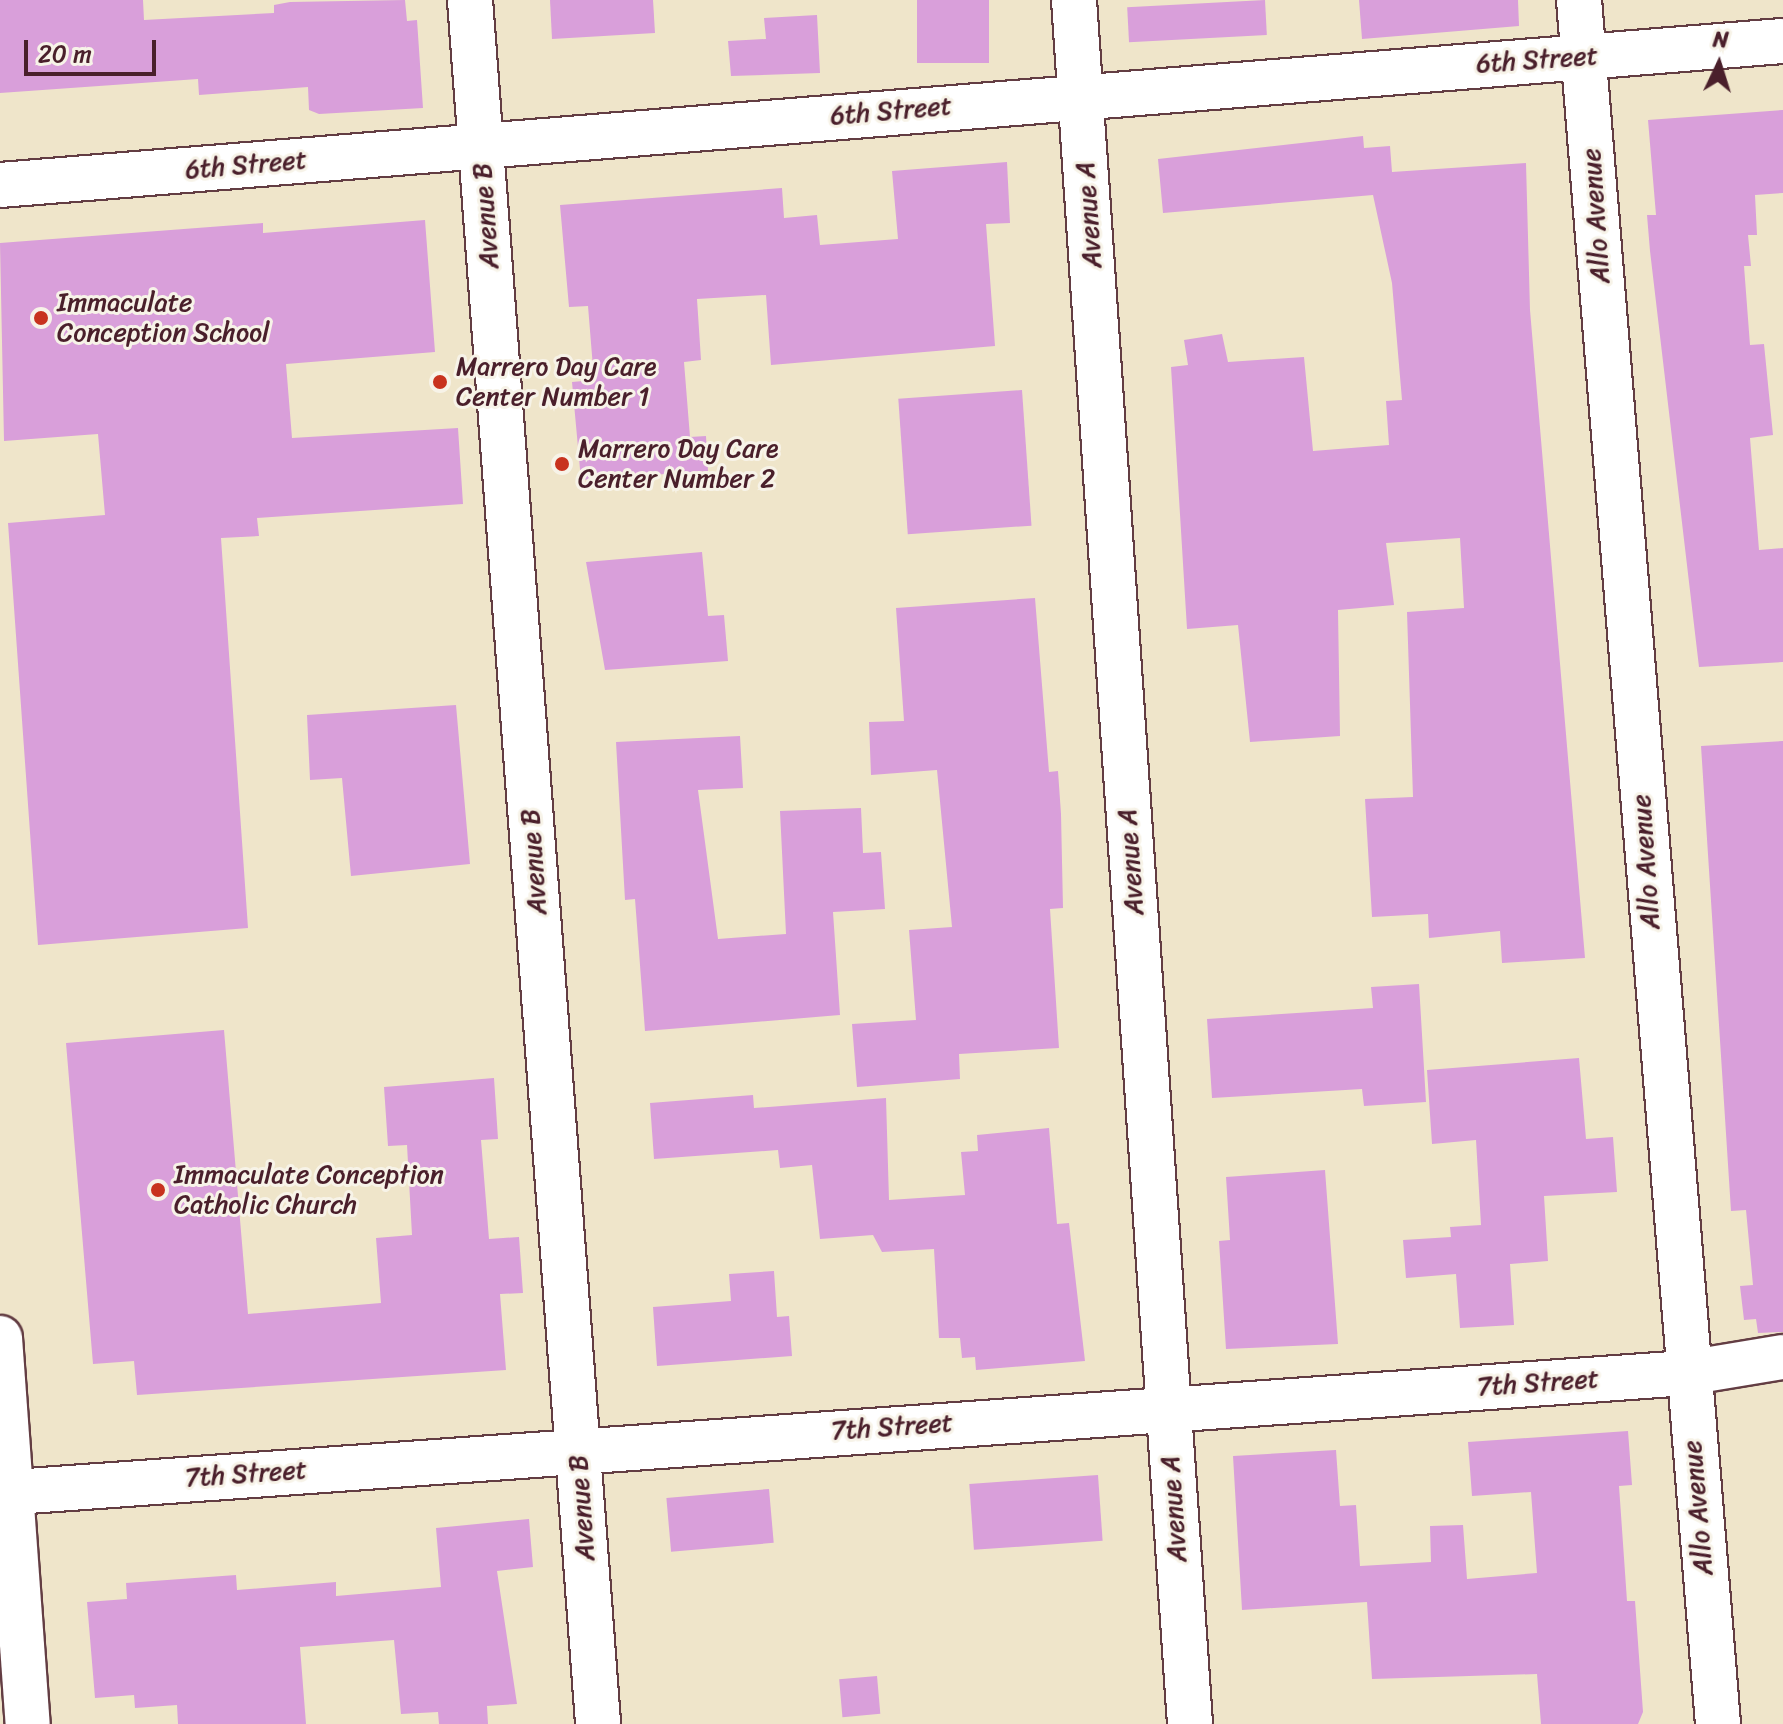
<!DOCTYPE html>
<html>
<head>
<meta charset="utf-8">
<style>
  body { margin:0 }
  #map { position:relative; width:1783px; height:1724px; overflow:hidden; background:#efe5ca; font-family:Sriracha,sans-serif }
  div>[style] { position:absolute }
  .building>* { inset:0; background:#d99fda; transform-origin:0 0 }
  .roads { filter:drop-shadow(2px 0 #633d43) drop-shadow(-2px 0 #633d43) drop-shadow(0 2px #633d43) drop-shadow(0 -2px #633d43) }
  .minor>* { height:44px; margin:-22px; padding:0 22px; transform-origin:22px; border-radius:22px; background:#fff }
  .tertiary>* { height:44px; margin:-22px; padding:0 22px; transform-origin:22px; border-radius:22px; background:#fff }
  .dots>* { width:22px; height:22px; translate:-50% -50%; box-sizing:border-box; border:4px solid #f7f3e8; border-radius:50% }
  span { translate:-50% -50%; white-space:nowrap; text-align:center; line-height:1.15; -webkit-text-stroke:6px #f7f3e8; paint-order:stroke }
  .street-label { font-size:26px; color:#4a1f2b }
  .poi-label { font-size:26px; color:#4a1f2b }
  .left { translate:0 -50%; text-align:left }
  .north { position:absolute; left:1679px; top:24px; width:80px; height:80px; -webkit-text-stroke:6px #f7f3e8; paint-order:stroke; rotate:4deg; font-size:22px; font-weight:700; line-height:32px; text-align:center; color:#4a1f2b }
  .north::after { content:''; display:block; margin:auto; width:28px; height:36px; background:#4a1f2b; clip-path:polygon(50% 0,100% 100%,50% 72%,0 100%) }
  .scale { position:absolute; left:24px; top:40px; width:132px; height:36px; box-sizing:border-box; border:4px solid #4a1f2b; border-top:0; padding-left:10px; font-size:24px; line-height:28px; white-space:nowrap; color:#4a1f2b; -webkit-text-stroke:6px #f7f3e8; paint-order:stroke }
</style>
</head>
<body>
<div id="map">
  <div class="building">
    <div style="clip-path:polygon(0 0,143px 0,144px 20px,274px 13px,274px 5px,290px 2px,405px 0,407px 21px,417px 20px,423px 108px,319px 114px,309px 110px,308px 87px,199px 95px,198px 79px,0 93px)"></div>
    <div style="clip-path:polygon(550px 0,653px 0,655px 33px,552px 39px)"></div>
    <div style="left:917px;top:0;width:72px;height:63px"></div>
    <div style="left:1265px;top:0;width:35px;height:138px;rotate:87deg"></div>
    <div style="clip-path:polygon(1359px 0,1518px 0,1519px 26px,1362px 39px)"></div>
    <div style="clip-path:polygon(817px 15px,820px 73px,731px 76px,728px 41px,766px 39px,764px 18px)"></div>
    <div style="clip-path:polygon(1783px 110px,1783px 193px,1755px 195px,1757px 235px,1748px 235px,1751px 266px,1744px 266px,1750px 345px,1764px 344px,1773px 435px,1750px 438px,1759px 550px,1783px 548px,1783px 662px,1699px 667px,1650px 251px,1647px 215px,1656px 215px,1648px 120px)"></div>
    <div style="clip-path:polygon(1363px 136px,1364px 148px,1390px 146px,1392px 172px,1526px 163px,1530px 310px,1585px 958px,1502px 963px,1500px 931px,1429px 938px,1428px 914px,1372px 917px,1365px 799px,1413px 797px,1407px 612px,1464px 608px,1460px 538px,1386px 543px,1394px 605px,1338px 610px,1340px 736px,1250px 742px,1238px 625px,1187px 629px,1171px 367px,1188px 365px,1184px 340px,1222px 334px,1228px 362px,1304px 357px,1313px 451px,1389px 445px,1386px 401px,1402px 400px,1392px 283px,1373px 195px,1163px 213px,1158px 159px)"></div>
    <div style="clip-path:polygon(1007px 162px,1010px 223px,986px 224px,995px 346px,771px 365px,766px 295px,697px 299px,701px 360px,684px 362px,690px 437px,706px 436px,708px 471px,581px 480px,572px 382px,594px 380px,588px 306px,569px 307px,560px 205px,782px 188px,784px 218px,817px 215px,820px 245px,898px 239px,892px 171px)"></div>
    <div style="clip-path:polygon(425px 220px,435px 352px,286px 364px,292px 438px,458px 428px,463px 504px,257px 518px,259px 536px,221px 538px,248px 928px,38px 945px,8px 523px,105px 515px,98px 434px,4px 441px,0 243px,263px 223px,263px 233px)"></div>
    <div style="left:1022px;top:390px;width:136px;height:124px;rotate:86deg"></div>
    <div style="clip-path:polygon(702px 552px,708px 616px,724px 615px,728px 661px,605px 670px,586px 562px)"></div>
    <div style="clip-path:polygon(1035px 598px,1049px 772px,1058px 771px,1061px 814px,1063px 908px,1050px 909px,1059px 1048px,959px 1054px,960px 1079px,857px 1087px,852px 1024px,916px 1020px,909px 930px,952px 927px,937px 770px,871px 775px,869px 722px,904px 721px,896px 608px)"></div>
    <div style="clip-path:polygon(456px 705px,470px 864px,351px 876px,342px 778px,310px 780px,307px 715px)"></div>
    <div style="clip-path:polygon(740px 736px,743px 788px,698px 790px,718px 939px,786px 934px,780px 811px,861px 808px,863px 853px,881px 852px,885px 909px,833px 912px,840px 1015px,645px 1031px,635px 899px,625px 900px,616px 742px)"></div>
    <div style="clip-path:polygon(1783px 741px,1783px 1332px,1758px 1333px,1756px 1319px,1744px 1320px,1740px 1286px,1753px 1285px,1746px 1210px,1731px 1211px,1701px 746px)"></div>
    <div style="clip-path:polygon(1419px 984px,1426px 1102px,1364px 1106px,1362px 1089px,1212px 1098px,1207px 1019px,1373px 1008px,1371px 987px)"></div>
    <div style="clip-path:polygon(224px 1030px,248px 1314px,381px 1303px,376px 1238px,412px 1235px,407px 1145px,388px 1146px,384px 1087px,494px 1078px,498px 1139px,481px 1140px,489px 1239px,519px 1237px,523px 1293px,500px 1294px,506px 1370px,137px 1395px,134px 1361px,93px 1364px,66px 1043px)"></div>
    <div style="clip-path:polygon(1579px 1058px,1586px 1139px,1613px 1137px,1617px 1192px,1544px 1196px,1548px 1261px,1510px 1264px,1514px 1325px,1460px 1328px,1456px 1274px,1406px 1278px,1403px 1240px,1451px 1237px,1450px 1227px,1481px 1225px,1476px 1140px,1432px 1144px,1427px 1070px)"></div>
    <div style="clip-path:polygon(753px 1095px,754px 1108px,886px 1098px,889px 1200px,965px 1195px,961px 1152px,978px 1151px,977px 1135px,1049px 1128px,1057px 1224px,1069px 1223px,1085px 1361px,976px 1370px,975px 1357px,962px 1358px,960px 1338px,939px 1338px,934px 1249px,882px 1252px,873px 1235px,820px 1239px,812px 1165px,780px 1168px,778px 1150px,654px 1159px,650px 1103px)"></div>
    <div style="clip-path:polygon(1325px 1170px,1338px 1344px,1226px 1349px,1219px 1241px,1230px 1240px,1226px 1177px)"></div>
    <div style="clip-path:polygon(774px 1271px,777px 1317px,789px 1316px,792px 1356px,657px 1366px,653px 1307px,731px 1301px,729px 1274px)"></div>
    <div style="clip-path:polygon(1628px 1431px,1632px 1485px,1619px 1486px,1627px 1601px,1635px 1601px,1643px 1712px,1638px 1724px,1541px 1724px,1537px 1674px,1372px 1679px,1367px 1602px,1242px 1610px,1233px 1456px,1336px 1450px,1340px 1506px,1356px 1505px,1360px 1566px,1431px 1562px,1430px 1526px,1463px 1525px,1467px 1579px,1537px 1573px,1531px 1492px,1472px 1496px,1468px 1442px)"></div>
    <div style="left:1098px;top:1475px;width:66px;height:129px;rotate:86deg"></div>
    <div style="left:769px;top:1489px;width:54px;height:103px;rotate:85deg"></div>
    <div style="clip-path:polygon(529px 1519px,533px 1567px,497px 1571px,517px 1704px,487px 1706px,488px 1724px,439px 1724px,438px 1712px,401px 1714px,394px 1640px,300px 1647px,306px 1724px,178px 1724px,177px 1705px,135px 1708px,134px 1695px,95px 1698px,87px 1602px,127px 1599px,126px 1583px,236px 1575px,237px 1590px,336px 1582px,336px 1596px,441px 1587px,436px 1528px)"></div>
    <div style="left:877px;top:1676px;width:38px;height:38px;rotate:85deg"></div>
  </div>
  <div class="roads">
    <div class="minor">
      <div style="left:470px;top:0;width:1729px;rotate:85.75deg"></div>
      <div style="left:1579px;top:0;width:1730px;rotate:85.39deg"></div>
      <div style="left:0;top:185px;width:1789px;rotate:-4.62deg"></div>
      <div style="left:0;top:1338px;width:387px;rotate:85.9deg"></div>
    </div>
    <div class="tertiary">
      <div style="left:1074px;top:0;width:1728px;rotate:86.15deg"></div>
      <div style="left:0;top:1493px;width:1690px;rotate:-4.07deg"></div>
      <div style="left:1686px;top:1373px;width:98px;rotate:-9.4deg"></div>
    </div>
  </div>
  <div class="dots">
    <div style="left:41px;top:318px;background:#c8321e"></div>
    <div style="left:440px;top:382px;background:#c8321e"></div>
    <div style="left:562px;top:464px;background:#c8321e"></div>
    <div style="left:158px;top:1190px;background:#c8321e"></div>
  </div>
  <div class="street-label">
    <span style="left:1537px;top:60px;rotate:-4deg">6th Street</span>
    <span style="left:891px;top:111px;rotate:-5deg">6th Street</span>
    <span style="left:246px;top:165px;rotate:-5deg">6th Street</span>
    <span style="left:1089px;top:215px;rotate:-94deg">Avenue A</span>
    <span style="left:486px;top:216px;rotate:-94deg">Avenue B</span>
    <span style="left:1596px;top:216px;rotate:-94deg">Allo Avenue</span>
    <span style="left:534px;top:862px;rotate:-94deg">Avenue B</span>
    <span style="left:1131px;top:862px;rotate:-94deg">Avenue A</span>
    <span style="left:1646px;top:862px;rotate:-94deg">Allo Avenue</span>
    <span style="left:1538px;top:1383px;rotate:-4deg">7th Street</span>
    <span style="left:892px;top:1427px;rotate:-4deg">7th Street</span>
    <span style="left:246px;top:1474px;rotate:-4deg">7th Street</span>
    <span style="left:582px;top:1508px;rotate:-94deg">Avenue B</span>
    <span style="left:1698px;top:1508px;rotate:-95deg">Allo Avenue</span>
    <span style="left:1174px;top:1509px;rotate:-94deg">Avenue A</span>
  </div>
  <div class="poi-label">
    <span class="left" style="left:57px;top:318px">Immaculate<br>Conception School</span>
    <span class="left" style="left:456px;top:382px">Marrero Day Care<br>Center Number 1</span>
    <span class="left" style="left:578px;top:464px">Marrero Day Care<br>Center Number 2</span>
    <span class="left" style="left:174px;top:1190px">Immaculate Conception<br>Catholic Church</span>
  </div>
  <div class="north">N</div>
  <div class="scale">20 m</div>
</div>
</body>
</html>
